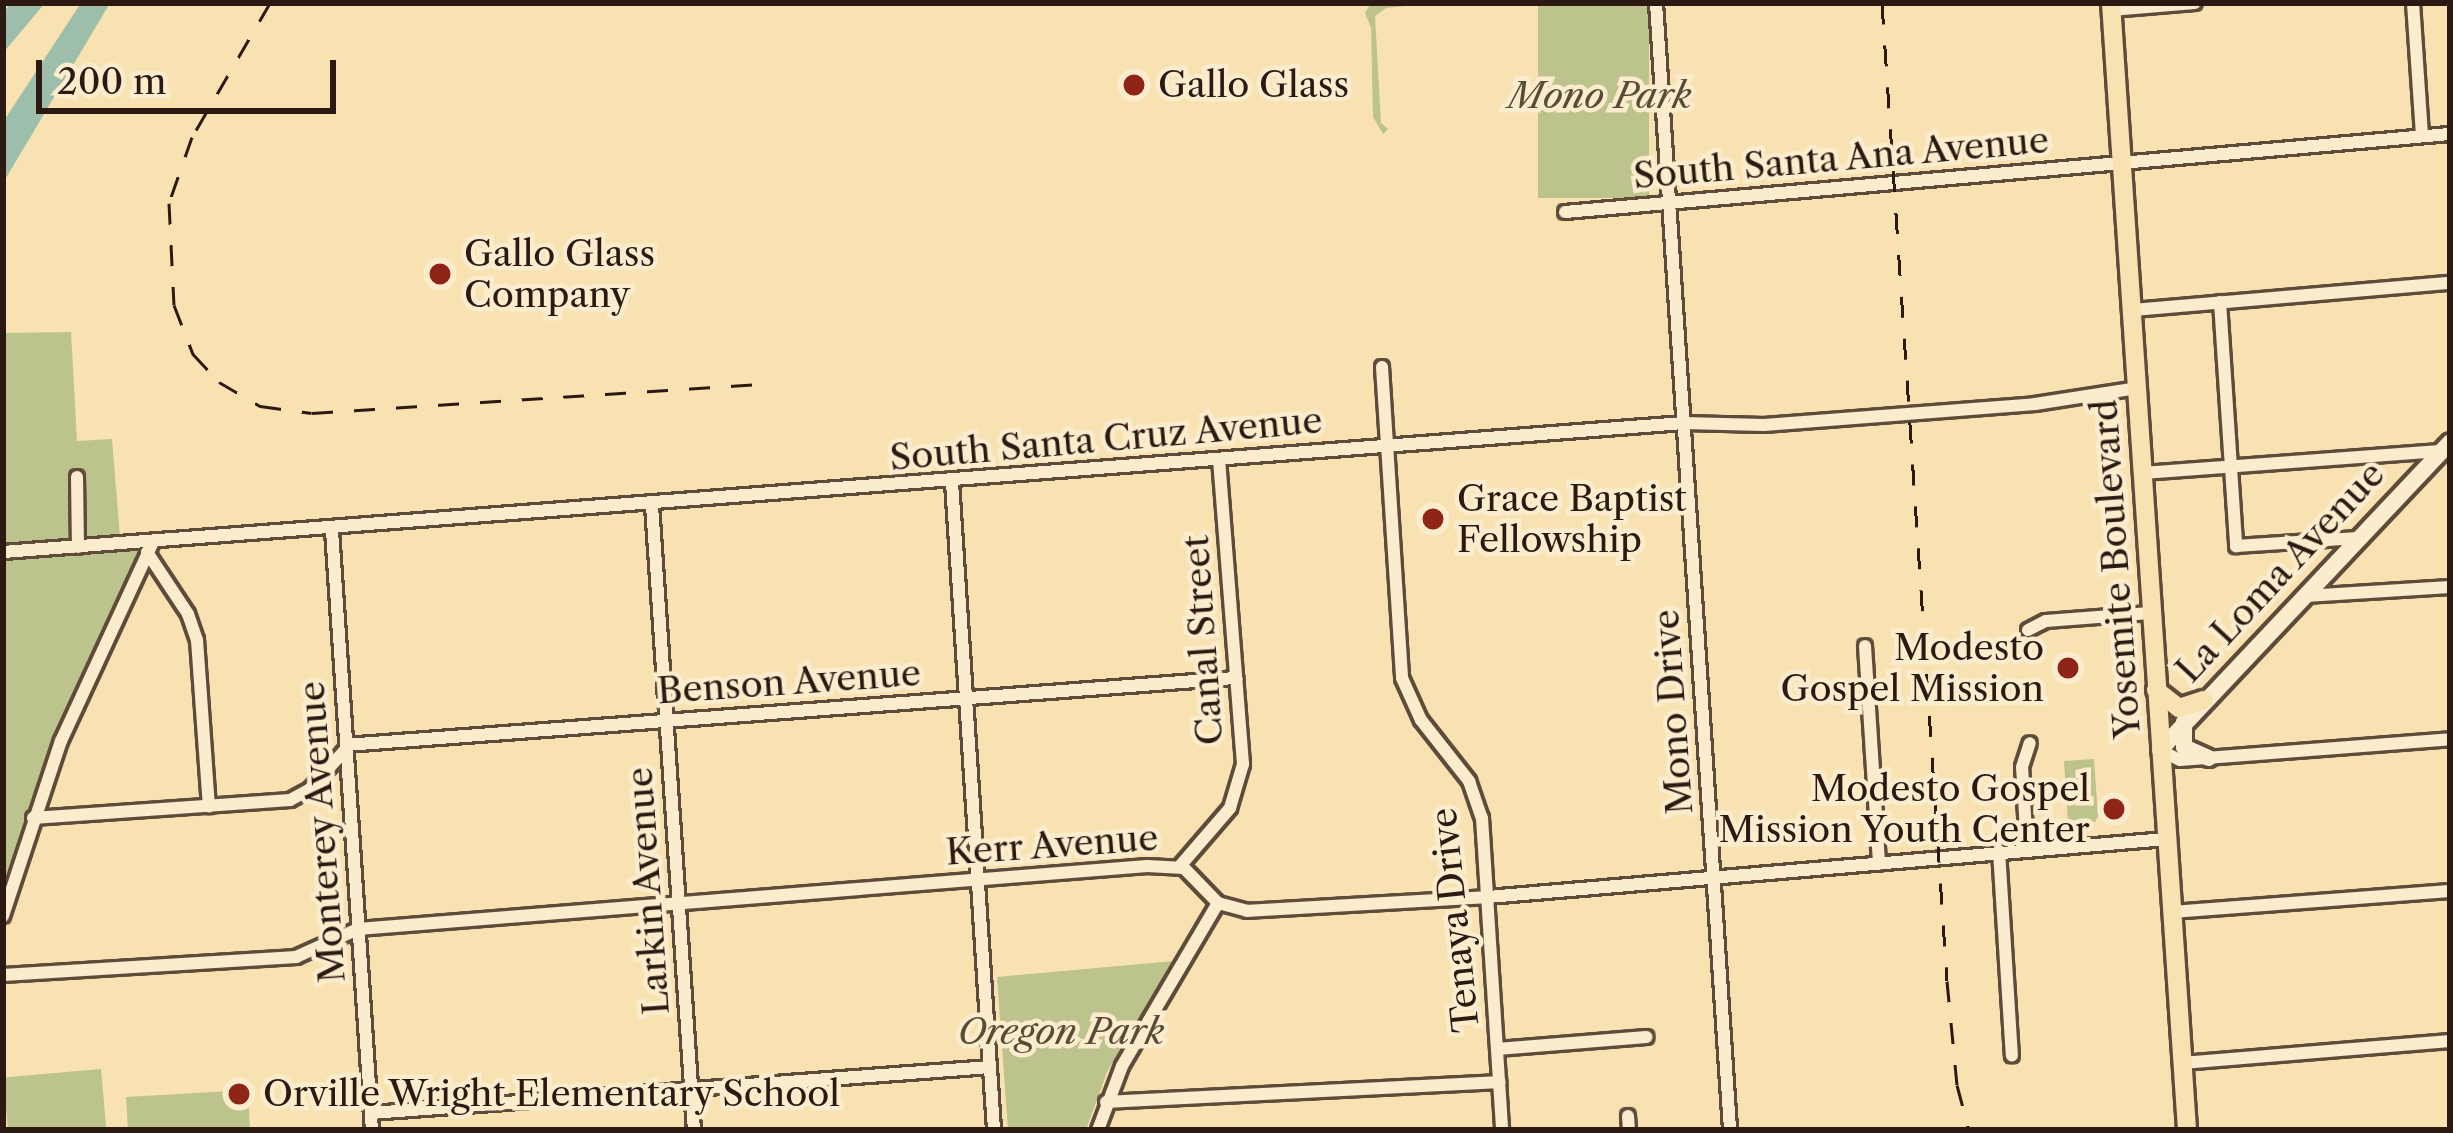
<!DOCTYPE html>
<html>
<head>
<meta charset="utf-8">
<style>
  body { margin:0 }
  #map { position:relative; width:2453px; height:1133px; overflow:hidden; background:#f8e2b2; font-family:"Libre Caslon Text",serif }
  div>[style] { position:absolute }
  .green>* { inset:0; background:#bdc38d; transform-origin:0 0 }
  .water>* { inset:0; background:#9dbeaa }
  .roads { filter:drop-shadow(3px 0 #5f4b3a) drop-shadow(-3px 0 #5f4b3a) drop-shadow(0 3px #5f4b3a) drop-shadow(0 -3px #5f4b3a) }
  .street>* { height:12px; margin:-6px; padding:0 6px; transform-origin:6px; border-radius:6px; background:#faeccd }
  .secondary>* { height:16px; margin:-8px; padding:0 8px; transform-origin:8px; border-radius:8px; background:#faeccd }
  .primary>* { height:18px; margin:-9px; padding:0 9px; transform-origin:9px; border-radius:9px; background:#f8e2b2 }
  .rail>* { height:3px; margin-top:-1.5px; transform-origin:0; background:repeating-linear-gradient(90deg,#2c1912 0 21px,transparent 0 42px) }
  .dots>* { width:33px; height:33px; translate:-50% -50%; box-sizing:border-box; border:6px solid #faeccd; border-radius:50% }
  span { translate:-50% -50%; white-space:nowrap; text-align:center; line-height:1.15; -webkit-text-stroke:9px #faeccd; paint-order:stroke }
  .poi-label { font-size:36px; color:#2c1912 }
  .left { translate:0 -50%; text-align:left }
  .right { translate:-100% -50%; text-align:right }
  .park-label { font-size:36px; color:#584c37; font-style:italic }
  .street-label { font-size:36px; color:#2c1912 }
  .frame { position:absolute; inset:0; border:6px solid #2c1912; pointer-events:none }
  .scale { position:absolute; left:36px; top:60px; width:300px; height:54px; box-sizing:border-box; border:6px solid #2c1912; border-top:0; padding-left:15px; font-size:36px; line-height:42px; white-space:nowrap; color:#2c1912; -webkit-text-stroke:9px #faeccd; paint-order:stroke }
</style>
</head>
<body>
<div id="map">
  <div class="green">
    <div style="clip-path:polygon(1371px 3px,1435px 3px,1386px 8px,1375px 16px,1381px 123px,1388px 129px,1383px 134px,1373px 117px,1371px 28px,1365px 13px)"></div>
    <div style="left:1538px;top:3px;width:111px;height:195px"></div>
    <div style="clip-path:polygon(71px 332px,77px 441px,112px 439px,121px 549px,140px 549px,75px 687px,3px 883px,3px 333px)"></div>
    <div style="clip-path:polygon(2094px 759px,2098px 816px,2095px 822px,2068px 824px,2064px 761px)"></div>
    <div style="clip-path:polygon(1174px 961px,1107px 1072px,1086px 1130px,1008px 1130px,997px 977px)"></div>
    <div style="left:101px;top:1069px;width:61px;height:98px;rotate:85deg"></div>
    <div style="clip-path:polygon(248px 1090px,250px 1130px,128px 1130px,126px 1097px)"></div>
  </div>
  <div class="water">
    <div style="clip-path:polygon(11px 3px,45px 3px,3px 53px,3px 13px)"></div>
    <div style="clip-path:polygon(81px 3px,110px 3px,3px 183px,3px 122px)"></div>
  </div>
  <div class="roads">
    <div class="street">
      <div style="left:1656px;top:3px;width:1129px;rotate:86.24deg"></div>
      <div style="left:2413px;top:3px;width:133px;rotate:86.1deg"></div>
      <div style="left:2111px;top:10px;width:84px;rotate:-4.8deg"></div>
      <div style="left:1565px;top:212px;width:888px;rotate:-5.04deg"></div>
      <div style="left:2220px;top:302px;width:245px;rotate:86.2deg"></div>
      <div style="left:2236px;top:546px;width:122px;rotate:-3.8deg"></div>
      <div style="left:2133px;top:310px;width:318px;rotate:-4.9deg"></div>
      <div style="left:1382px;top:367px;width:312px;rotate:86.3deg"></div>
      <div style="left:1402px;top:678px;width:46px;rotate:65.7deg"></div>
      <div style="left:1421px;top:720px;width:78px;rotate:51.8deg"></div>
      <div style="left:1469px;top:781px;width:39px;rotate:71deg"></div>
      <div style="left:1482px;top:818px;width:313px;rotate:86.3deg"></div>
      <div style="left:2142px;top:473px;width:300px;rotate:-4.2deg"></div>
      <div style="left:77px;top:477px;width:70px;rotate:89.2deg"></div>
      <div style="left:952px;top:482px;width:649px;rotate:86.29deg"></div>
      <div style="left:652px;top:505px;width:626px;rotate:86.16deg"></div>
      <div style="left:332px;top:530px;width:601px;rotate:86.19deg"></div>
      <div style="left:3px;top:552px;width:1685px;rotate:-4.39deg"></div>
      <div style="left:1683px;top:423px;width:81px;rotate:1.4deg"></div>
      <div style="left:1764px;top:425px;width:272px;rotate:-4.4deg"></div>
      <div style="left:2035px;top:404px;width:103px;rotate:-8.9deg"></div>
      <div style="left:147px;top:552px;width:74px;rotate:56.5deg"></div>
      <div style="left:188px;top:614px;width:28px;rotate:71deg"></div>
      <div style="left:197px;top:640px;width:167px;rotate:85.9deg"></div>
      <div style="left:2305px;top:596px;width:145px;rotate:-3.6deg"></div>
      <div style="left:2028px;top:630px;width:20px;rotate:-27deg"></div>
      <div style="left:2046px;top:621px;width:104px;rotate:-4.4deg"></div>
      <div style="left:1865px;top:646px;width:218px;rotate:86.3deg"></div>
      <div style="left:346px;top:745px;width:893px;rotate:-4.31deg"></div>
      <div style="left:2160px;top:750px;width:22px;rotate:27deg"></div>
      <div style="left:2180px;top:760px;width:271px;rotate:-4.4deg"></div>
      <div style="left:33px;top:818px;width:258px;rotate:-4deg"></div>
      <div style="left:290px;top:800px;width:21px;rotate:-28deg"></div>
      <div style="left:309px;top:790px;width:55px;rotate:-47.9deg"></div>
      <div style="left:2027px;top:848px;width:81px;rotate:-93.5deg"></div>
      <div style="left:2022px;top:767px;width:25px;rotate:-72deg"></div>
      <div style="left:1999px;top:851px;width:205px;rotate:86.4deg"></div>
      <div style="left:1180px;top:866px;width:77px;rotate:-49.2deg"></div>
      <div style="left:1230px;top:808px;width:46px;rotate:-73.5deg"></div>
      <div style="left:1243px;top:764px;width:305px;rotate:-94.5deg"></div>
      <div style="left:2171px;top:912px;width:280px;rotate:-4.3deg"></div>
      <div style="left:3px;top:916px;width:184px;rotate:-71.7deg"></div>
      <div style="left:61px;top:741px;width:219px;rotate:-65.2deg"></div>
      <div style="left:3px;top:975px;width:294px;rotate:-3.5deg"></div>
      <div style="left:296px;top:957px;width:68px;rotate:-24.3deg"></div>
      <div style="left:358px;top:929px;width:792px;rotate:-4.57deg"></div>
      <div style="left:1147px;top:866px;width:37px;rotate:3deg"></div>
      <div style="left:1184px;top:868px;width:49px;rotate:45.8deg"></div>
      <div style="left:1218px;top:903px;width:30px;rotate:15deg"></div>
      <div style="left:1247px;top:911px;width:241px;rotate:-3.3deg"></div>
      <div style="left:1488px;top:897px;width:680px;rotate:-4.89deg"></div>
      <div style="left:1497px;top:1049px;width:150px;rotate:-4.6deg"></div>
      <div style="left:2182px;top:1063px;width:269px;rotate:-4.7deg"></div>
      <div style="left:1106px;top:1102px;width:394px;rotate:-2.9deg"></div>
      <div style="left:371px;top:1113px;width:621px;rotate:-4.25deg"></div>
      <div style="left:1628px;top:1116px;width:14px;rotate:86deg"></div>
      <div style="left:1098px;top:1130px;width:68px;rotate:-69.4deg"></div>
      <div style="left:1122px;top:1066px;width:189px;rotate:-59.5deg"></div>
    </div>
    <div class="secondary">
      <div style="left:2184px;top:722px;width:25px;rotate:90deg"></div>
      <div style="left:2184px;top:747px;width:27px;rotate:24deg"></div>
      <div style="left:2160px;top:750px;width:423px;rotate:-46.7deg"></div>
    </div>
    <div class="primary">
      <div style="left:2111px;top:3px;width:1130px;rotate:86.14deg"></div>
      <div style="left:2156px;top:690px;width:29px;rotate:38deg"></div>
      <div style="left:2179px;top:708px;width:26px;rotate:-18deg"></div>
    </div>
  </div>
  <div class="rail">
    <div style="left:270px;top:3px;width:155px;rotate:120.2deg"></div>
    <div style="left:192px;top:137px;width:70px;rotate:109.2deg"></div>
    <div style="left:169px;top:203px;width:102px;rotate:87.2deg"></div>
    <div style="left:174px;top:305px;width:53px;rotate:68.8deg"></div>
    <div style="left:193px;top:354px;width:38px;rotate:47deg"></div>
    <div style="left:219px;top:382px;width:48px;rotate:30.3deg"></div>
    <div style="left:260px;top:406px;width:52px;rotate:7.7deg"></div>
    <div style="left:312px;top:413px;width:453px;rotate:-3.7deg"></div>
    <div style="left:1882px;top:3px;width:980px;rotate:86.2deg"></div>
    <div style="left:1947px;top:981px;width:104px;rotate:84.5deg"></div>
    <div style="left:1957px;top:1085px;width:47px;rotate:75.1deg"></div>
  </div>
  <div class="dots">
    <div style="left:1134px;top:85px;background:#8f2418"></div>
    <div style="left:440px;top:274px;background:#8f2418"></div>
    <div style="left:1433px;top:519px;background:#8f2418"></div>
    <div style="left:2068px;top:668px;background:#8f2418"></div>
    <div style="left:2114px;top:809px;background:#8f2418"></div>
    <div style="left:239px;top:1094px;background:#8f2418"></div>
  </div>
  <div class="poi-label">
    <span class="left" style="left:1158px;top:85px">Gallo Glass</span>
    <span class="left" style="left:464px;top:274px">Gallo Glass<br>Company</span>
    <span class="left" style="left:1457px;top:519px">Grace Baptist<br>Fellowship</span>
    <span class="right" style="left:2044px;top:668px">Modesto<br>Gospel Mission</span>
    <span class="right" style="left:2090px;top:809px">Modesto Gospel<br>Mission Youth Center</span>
    <span class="left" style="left:263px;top:1094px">Orville Wright Elementary School</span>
  </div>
  <div class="park-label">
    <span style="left:1600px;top:96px">Mono Park</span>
    <span style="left:1061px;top:1032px">Oregon Park</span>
  </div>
  <div class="street-label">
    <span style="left:1841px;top:158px;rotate:-5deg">South Santa Ana Avenue</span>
    <span style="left:1106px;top:439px;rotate:-5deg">South Santa Cruz Avenue</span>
    <span style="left:2116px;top:569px;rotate:-94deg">Yosemite Boulevard</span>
    <span style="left:2280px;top:572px;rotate:-47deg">La Loma Avenue</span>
    <span style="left:1203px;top:640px;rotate:-94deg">Canal Street</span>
    <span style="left:789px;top:682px;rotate:-4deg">Benson Avenue</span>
    <span style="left:1673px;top:712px;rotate:-94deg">Mono Drive</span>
    <span style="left:322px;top:832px;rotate:-94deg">Monterey Avenue</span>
    <span style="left:1052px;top:845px;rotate:-4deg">Kerr Avenue</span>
    <span style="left:648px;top:891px;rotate:-94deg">Larkin Avenue</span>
    <span style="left:1455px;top:920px;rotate:-96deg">Tenaya Drive</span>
  </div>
  <div class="frame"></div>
  <div class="scale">200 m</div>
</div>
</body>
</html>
